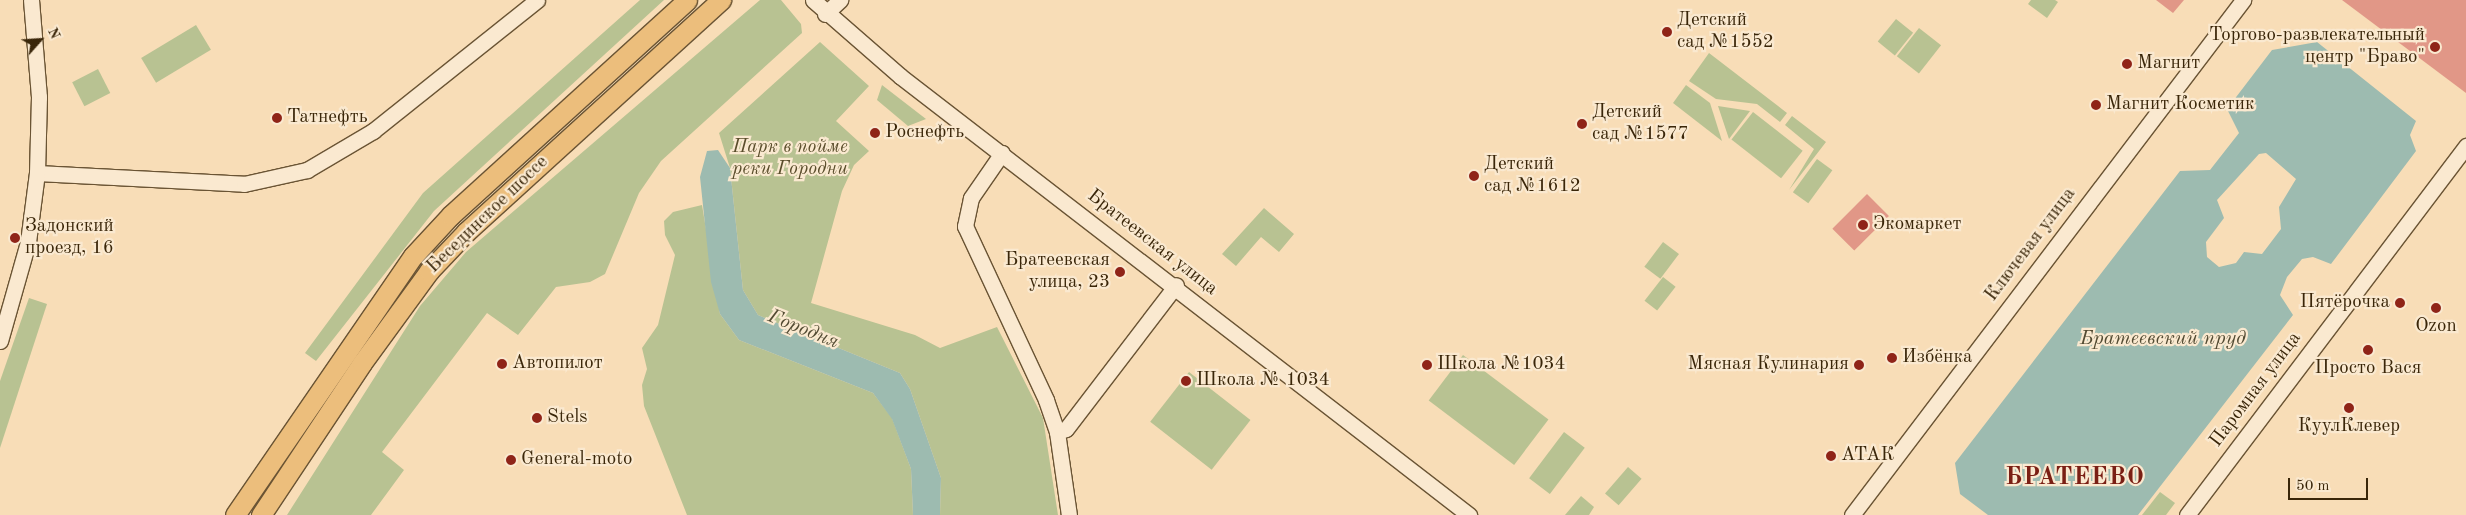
<!DOCTYPE html>
<html>
<head>
<meta charset="utf-8">
<style>
  body { margin:0 }
  #map { position:relative; width:2466px; height:515px; overflow:hidden; background:#f8ddb7; font-family:"Old Standard TT",serif }
  div>[style] { position:absolute }
  .green>* { inset:0; background:#b8c292; transform-origin:0 0 }
  .water>* { inset:0; background:#9dbbb0 }
  .building>* { inset:0; background:#e19787; transform-origin:0 0 }
  .roads { filter:drop-shadow(1px 0 #6a5434) drop-shadow(-1px 0 #6a5434) drop-shadow(0 1px #6a5434) drop-shadow(0 -1px #6a5434) }
  .minor>* { height:15px; margin:-7.5px; padding:0 7.5px; transform-origin:7.5px; border-radius:7.5px; background:#fae9d0 }
  .major>* { height:19px; margin:-9.5px; padding:0 9.5px; transform-origin:9.5px; border-radius:9.5px; background:#ecbe7c }
  .dots>* { width:14px; height:14px; translate:-50% -50%; box-sizing:border-box; border:2px solid #fae9d0; border-radius:50% }
  span { translate:-50% -50%; white-space:nowrap; text-align:center; line-height:1.15; -webkit-text-stroke:4.5px #fae9d0; paint-order:stroke }
  .poi-label { font-size:19px; color:#3a2609 }
  .left { translate:0 -50%; text-align:left }
  .right { translate:-100% -50%; text-align:right }
  .park-label { font-size:19px; color:#5a4d2b; font-style:italic }
  .street-label { font-size:19px; color:#3a2609 }
  .water-label { font-size:20px; color:#534b33; font-style:italic }
  .district-label { font-size:24px; color:#7a1f14; font-weight:700; letter-spacing:1px }
  .north { position:absolute; left:15px; top:15px; width:50px; height:50px; -webkit-text-stroke:4px #fae9d0; paint-order:stroke; rotate:64deg; font-size:14px; font-weight:700; line-height:20px; text-align:center; color:#3a2609 }
  .north::after { content:''; display:block; margin:auto; width:18px; height:22px; background:#3a2609; clip-path:polygon(50% 0,100% 100%,50% 72%,0 100%) }
  .scale { position:absolute; left:2288px; top:478px; width:80px; height:22px; box-sizing:border-box; border:2px solid #3a2609; border-top:0; padding-left:6px; font-size:15px; line-height:18px; white-space:nowrap; color:#3a2609; -webkit-text-stroke:4px #fae9d0; paint-order:stroke }
</style>
</head>
<body>
<div id="map">
  <div class="green">
    <div style="clip-path:polygon(640px 0,664px 0,434px 211px,316px 361px,305px 353px,423px 193px)"></div>
    <div style="clip-path:polygon(760px 0,781px 0,801px 24px,802px 33px,661px 161px,639px 193px,605px 274px,590px 282px,556px 287px,518px 335px,487px 313px,382px 452px,404px 470px,371px 515px,287px 515px,420px 306px,466px 252px)"></div>
    <div style="clip-path:polygon(2031px 0,2055px 0,2058px 2px,2047px 18px,2028px 4px)"></div>
    <div style="left:1896px;top:19px;width:22px;height:29px;rotate:39deg"></div>
    <div style="left:196px;top:25px;width:29px;height:64px;rotate:59deg"></div>
    <div style="left:1919px;top:28px;width:28px;height:36px;rotate:38deg"></div>
    <div style="clip-path:polygon(820px 42px,869px 86px,836px 121px,869px 151px,854px 165px,842px 191px,811px 303px,915px 335px,940px 348px,997px 327px,1043px 418px,1058px 515px,940px 515px,941px 478px,910px 389px,900px 373px,758px 315px,743px 290px,730px 168px,719px 133px)"></div>
    <div style="clip-path:polygon(1709px 53px,1787px 113px,1780px 122px,1757px 104px,1716px 99px,1689px 81px)"></div>
    <div style="left:98px;top:69px;width:27px;height:29px;rotate:63deg"></div>
    <div style="clip-path:polygon(882px 85px,926px 119px,908px 126px,877px 100px)"></div>
    <div style="clip-path:polygon(1686px 85px,1710px 103px,1722px 141px,1673px 103px)"></div>
    <div style="clip-path:polygon(1718px 106px,1750px 111px,1729px 139px)"></div>
    <div style="left:1753px;top:112px;width:63px;height:35px;rotate:38deg"></div>
    <div style="clip-path:polygon(1792px 116px,1826px 142px,1789px 190px,1814px 149px,1785px 125px)"></div>
    <div style="left:1817px;top:159px;width:19px;height:41px;rotate:36deg"></div>
    <div style="clip-path:polygon(702px 205px,720px 314px,739px 340px,873px 393px,892px 418px,911px 469px,913px 515px,687px 515px,644px 406px,642px 385px,647px 369px,642px 348px,658px 325px,675px 255px,665px 235px,664px 221px,673px 212px)"></div>
    <div style="clip-path:polygon(1264px 208px,1294px 234px,1279px 252px,1261px 237px,1236px 266px,1222px 254px)"></div>
    <div style="left:1663px;top:242px;width:20px;height:31px;rotate:37deg"></div>
    <div style="left:1663px;top:277px;width:16px;height:30px;rotate:38deg"></div>
    <div style="clip-path:polygon(29px 298px,47px 304px,0 448px,0 381px)"></div>
    <div style="left:1463px;top:355px;width:107px;height:57px;rotate:37deg"></div>
    <div style="left:1189px;top:372px;width:78px;height:63px;rotate:38deg"></div>
    <div style="left:1564px;top:432px;width:26px;height:58px;rotate:37deg"></div>
    <div style="left:1628px;top:467px;width:18px;height:35px;rotate:41deg"></div>
    <div style="clip-path:polygon(2160px 492px,2175px 503px,2166px 515px,2142px 515px)"></div>
    <div style="clip-path:polygon(1581px 496px,1594px 507px,1589px 515px,1565px 515px)"></div>
  </div>
  <div class="water">
    <div style="clip-path:polygon(evenodd,2317px 42px,2416px 121px,2410px 135px,2416px 151px,2331px 264px,2313px 257px,2302px 259px,2287px 277px,2280px 295px,2293px 315px,2138px 515px,1988px 515px,1960px 494px,1955px 463px,2180px 171px,2210px 170px,2239px 133px,2227px 109px,2272px 50px,2317px 42px,2266px 153px,2296px 179px,2279px 207px,2281px 229px,2262px 254px,2244px 252px,2236px 263px,2219px 267px,2207px 257px,2206px 242px,2224px 218px,2217px 200px,2259px 154px,2266px 153px)"></div>
    <div style="clip-path:polygon(718px 150px,730px 168px,743px 290px,758px 315px,900px 373px,910px 389px,941px 478px,940px 515px,913px 515px,911px 469px,892px 419px,873px 393px,739px 340px,720px 314px,711px 282px,700px 177px,707px 151px)"></div>
  </div>
  <div class="building">
    <div style="clip-path:polygon(2156px 0,2184px 0,2173px 13px)"></div>
    <div style="clip-path:polygon(2342px 0,2466px 0,2466px 93px)"></div>
    <div style="left:1867px;top:194px;width:31px;height:49px;rotate:45deg"></div>
  </div>
  <div class="roads">
    <div class="minor">
      <div style="left:813px;top:0;width:116px;rotate:41.1deg"></div>
      <div style="left:900px;top:76px;width:719px;rotate:37.65deg"></div>
      <div style="left:825px;top:14px;width:21px;rotate:-43deg"></div>
      <div style="left:1002px;top:153px;width:55px;rotate:124.6deg"></div>
      <div style="left:971px;top:198px;width:29px;rotate:102deg"></div>
      <div style="left:965px;top:226px;width:192px;rotate:65deg"></div>
      <div style="left:1046px;top:400px;width:34px;rotate:71deg"></div>
      <div style="left:1057px;top:432px;width:84px;rotate:81.8deg"></div>
      <div style="left:37px;top:173px;width:207px;rotate:3deg"></div>
      <div style="left:244px;top:184px;width:65px;rotate:-12.5deg"></div>
      <div style="left:307px;top:170px;width:77px;rotate:-30.6deg"></div>
      <div style="left:373px;top:131px;width:210px;rotate:-38.6deg"></div>
      <div style="left:0;top:341px;width:103px;rotate:-74.2deg"></div>
      <div style="left:28px;top:242px;width:70px;rotate:-82.6deg"></div>
      <div style="left:37px;top:173px;width:76px;rotate:-88.5deg"></div>
      <div style="left:39px;top:97px;width:97px;rotate:-94.7deg"></div>
      <div style="left:1057px;top:432px;width:9px;rotate:-18deg"></div>
      <div style="left:1066px;top:429px;width:181px;rotate:-52.6deg"></div>
      <div style="left:1852px;top:515px;width:647px;rotate:-52.79deg"></div>
      <div style="left:2187px;top:515px;width:463px;rotate:-52.9deg"></div>
    </div>
    <div class="major">
      <div style="left:235px;top:515px;width:314px;rotate:-55.5deg"></div>
      <div style="left:413px;top:256px;width:56px;rotate:-47.2deg"></div>
      <div style="left:451px;top:215px;width:319px;rotate:-42.3deg"></div>
      <div style="left:261px;top:515px;width:182px;rotate:-56.4deg"></div>
      <div style="left:362px;top:363px;width:114px;rotate:-53.9deg"></div>
      <div style="left:429px;top:271px;width:54px;rotate:-46.5deg"></div>
      <div style="left:466px;top:232px;width:345px;rotate:-42.3deg"></div>
    </div>
  </div>
  <div class="dots">
    <div style="left:1667px;top:32px;background:#8f2418"></div>
    <div style="left:2435px;top:47px;background:#8f2418"></div>
    <div style="left:2127px;top:64px;background:#8f2418"></div>
    <div style="left:2096px;top:105px;background:#8f2418"></div>
    <div style="left:277px;top:118px;background:#8f2418"></div>
    <div style="left:1582px;top:124px;background:#8f2418"></div>
    <div style="left:875px;top:133px;background:#8f2418"></div>
    <div style="left:1474px;top:176px;background:#8f2418"></div>
    <div style="left:1863px;top:225px;background:#8f2418"></div>
    <div style="left:15px;top:238px;background:#8f2418"></div>
    <div style="left:1120px;top:272px;background:#8f2418"></div>
    <div style="left:2400px;top:303px;background:#8f2418"></div>
    <div style="left:2436px;top:308px;background:#8f2418"></div>
    <div style="left:2368px;top:350px;background:#8f2418"></div>
    <div style="left:1892px;top:358px;background:#8f2418"></div>
    <div style="left:502px;top:364px;background:#8f2418"></div>
    <div style="left:1427px;top:365px;background:#8f2418"></div>
    <div style="left:1859px;top:365px;background:#8f2418"></div>
    <div style="left:1186px;top:381px;background:#8f2418"></div>
    <div style="left:2349px;top:408px;background:#8f2418"></div>
    <div style="left:537px;top:418px;background:#8f2418"></div>
    <div style="left:1831px;top:456px;background:#8f2418"></div>
    <div style="left:511px;top:460px;background:#8f2418"></div>
  </div>
  <div class="poi-label">
    <span class="left" style="left:1677px;top:32px">Детский<br>сад №1552</span>
    <span class="right" style="left:2425px;top:47px">Торгово-развлекательный<br>центр "Браво"</span>
    <span class="left" style="left:2137px;top:64px">Магнит</span>
    <span class="left" style="left:2106px;top:105px">Магнит Косметик</span>
    <span class="left" style="left:1592px;top:124px">Детский<br>сад №1577</span>
    <span class="left" style="left:287px;top:118px">Татнефть</span>
    <span class="left" style="left:885px;top:133px">Роснефть</span>
    <span class="left" style="left:1484px;top:176px">Детский<br>сад №1612</span>
    <span class="left" style="left:1873px;top:225px">Экомаркет</span>
    <span class="left" style="left:25px;top:238px">Задонский<br>проезд, 16</span>
    <span class="right" style="left:1110px;top:272px">Братеевская<br>улица, 23</span>
    <span class="right" style="left:2390px;top:303px">Пятёрочка</span>
    <span style="left:2436px;top:327px">Ozon</span>
    <span class="left" style="left:1902px;top:358px">Избёнка</span>
    <span class="left" style="left:512px;top:364px">Автопилот</span>
    <span class="left" style="left:1437px;top:365px">Школа №1034</span>
    <span class="right" style="left:1849px;top:365px">Мясная Кулинария</span>
    <span style="left:2368px;top:369px">Просто Вася</span>
    <span class="left" style="left:1196px;top:381px">Школа № 1034</span>
    <span class="left" style="left:547px;top:418px">Stels</span>
    <span style="left:2349px;top:427px">КуулКлевер</span>
    <span class="left" style="left:1841px;top:456px">АТАК</span>
    <span class="left" style="left:521px;top:460px">General-moto</span>
  </div>
  <div class="park-label">
    <span style="left:790px;top:159px">Парк в пойме<br>реки Городни</span>
  </div>
  <div class="street-label">
    <span style="left:488px;top:215px;rotate:-44deg">Бесединское шоссе</span>
    <span style="left:1152px;top:243px;rotate:38deg">Братеевская улица</span>
    <span style="left:2031px;top:245px;rotate:-53deg">Ключевая улица</span>
    <span style="left:2256px;top:390px;rotate:-53deg">Паромная улица</span>
  </div>
  <div class="water-label">
    <span style="left:803px;top:330px;rotate:22deg">Городня</span>
    <span style="left:2163px;top:339px">Братеевский пруд</span>
  </div>
  <div class="district-label">
    <span style="left:2075px;top:479px">БРАТЕЕВО</span>
  </div>
  <div class="north">N</div>
  <div class="scale">50 m</div>
</div>
</body>
</html>
